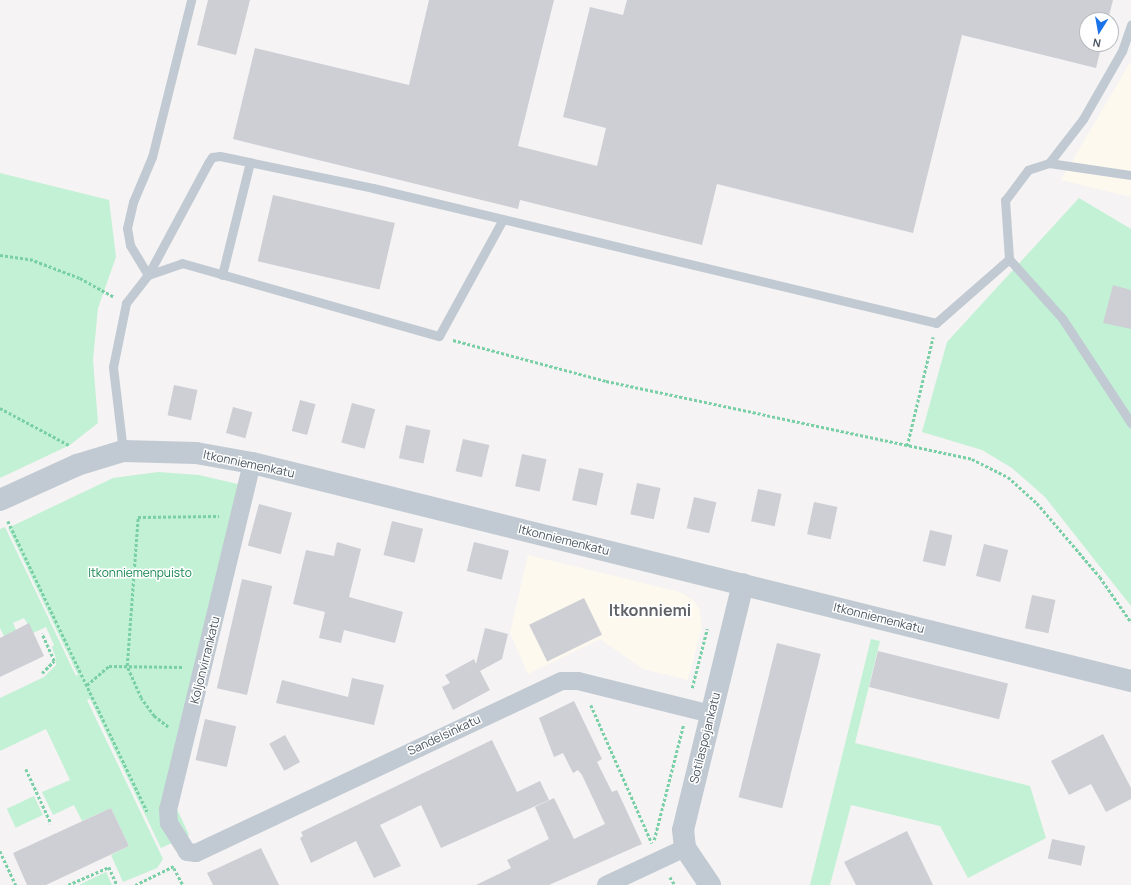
<!DOCTYPE html>
<html>
<head>
<meta charset="utf-8">
<style>
  body { margin:0 }
  #map { position:relative; width:1131px; height:885px; overflow:hidden; background:#f5f3f3; font-family:Manrope,sans-serif }
  div>[style] { position:absolute }
  .commercial>* { inset:0; background:#fdf9ef }
  .green>* { inset:0; background:#c3f1d5; transform-origin:0 0 }
  .building>* { inset:0; background:#cdcfd5; transform-origin:0 0 }
  .path>* { height:2.5px; margin-top:-1.25px; transform-origin:0; background:repeating-linear-gradient(90deg,#7ad0a6 0 3px,transparent 0 5px) }
  .service>* { height:9px; margin:-4.5px; padding:0 4.5px; transform-origin:4.5px; border-radius:4.5px; background:#c1cad2 }
  .minor>* { height:18px; margin:-9px; padding:0 9px; transform-origin:9px; border-radius:9px; background:#c1cad2 }
  .tertiary>* { height:22px; margin:-11px; padding:0 11px; transform-origin:11px; border-radius:11px; background:#c1cad2 }
  span { translate:-50% -50%; white-space:nowrap; text-align:center; line-height:1.15; -webkit-text-stroke:3px #fff; paint-order:stroke }
  .street-label { font-size:12px; color:#4a5661 }
  .park-label { font-size:12px; color:#17864f }
  .district-label { font-size:16px; color:#5f6368; font-weight:700 }
  .north { position:absolute; left:1079px; top:12px; width:40px; height:40px; box-sizing:border-box; background:#fff; border:1px solid #b7bbc0; border-radius:50%; rotate:191deg; font-size:11px; font-weight:700; line-height:16px; text-align:center; color:#4a5661 }
  .north::after { content:''; display:block; margin:auto; width:14px; height:18px; background:#1a73e8; clip-path:polygon(50% 0,100% 100%,50% 72%,0 100%) }
</style>
</head>
<body>
<div id="map">
  <div class="commercial">
    <div style="clip-path:polygon(1131px 61px,1131px 197px,1061px 180px)"></div>
    <div style="clip-path:polygon(528px 555px,680px 592px,693px 600px,699px 608px,702px 627px,688px 680px,643px 669px,600px 639px,528px 674px,510px 633px)"></div>
  </div>
  <div class="green">
    <div style="clip-path:polygon(0 173px,109px 200px,116px 257px,98px 308px,93px 360px,98px 423px,70px 445px,0 478px)"></div>
    <div style="clip-path:polygon(1079px 198px,1131px 229px,1131px 606px,1045px 497px,1012px 468px,982px 450px,922px 432px,947px 342px)"></div>
    <div style="clip-path:polygon(158px 472px,199px 475px,255px 488px,176px 807px,189px 835px,161px 848px,90px 699px,87px 700px,163px 859px,157px 868px,123px 882px,111px 855px,129px 846px,111px 808px,82px 821px,74px 805px,53px 815px,42px 792px,70px 780px,46px 729px,0 751px,0 698px,44px 677px,56px 665px,56px 659px,52px 647px,54px 645px,46px 627px,33px 633px,24px 618px,13px 623px,16px 630px,4px 636px,0 628px,0 529px,5px 527px,76px 676px,78px 675px,8px 528px,113px 478px)"></div>
    <div style="clip-path:polygon(871px 639px,880px 641px,855px 743px,1030px 786px,1046px 838px,968px 878px,940px 826px,851px 805px,830px 885px,810px 885px)"></div>
    <div style="left:34px;top:796px;width:21px;height:30px;rotate:65deg"></div>
    <div style="clip-path:polygon(106px 872px,112px 885px,79px 885px)"></div>
  </div>
  <div class="building">
    <div style="clip-path:polygon(208px 0,250px 0,236px 55px,197px 45px)"></div>
    <div style="clip-path:polygon(429px 0,554px 0,518px 146px,597px 166px,606px 128px,563px 117px,590px 7px,623px 15px,627px 0,1113px 0,1108px 20px,1087px 20px,1087px 44px,1102px 44px,1096px 68px,962px 35px,913px 233px,717px 184px,702px 245px,520px 200px,518px 209px,233px 139px,255px 48px,409px 85px)"></div>
    <div style="left:273px;top:195px;width:125px;height:68px;rotate:13deg"></div>
    <div style="clip-path:polygon(1113px 285px,1131px 290px,1131px 329px,1103px 323px)"></div>
    <div style="left:174px;top:385px;width:24px;height:31px;rotate:12deg"></div>
    <div style="left:300px;top:400px;width:16px;height:32px;rotate:15deg"></div>
    <div style="left:352px;top:403px;width:24px;height:41px;rotate:15deg"></div>
    <div style="left:233px;top:407px;width:20px;height:27px;rotate:15deg"></div>
    <div style="left:406px;top:425px;width:25px;height:34px;rotate:12deg"></div>
    <div style="left:463px;top:439px;width:27px;height:33px;rotate:13deg"></div>
    <div style="left:522px;top:454px;width:25px;height:33px;rotate:12deg"></div>
    <div style="left:579px;top:468px;width:25px;height:33px;rotate:12deg"></div>
    <div style="left:637px;top:483px;width:24px;height:32px;rotate:12deg"></div>
    <div style="left:758px;top:489px;width:24px;height:33px;rotate:12deg"></div>
    <div style="left:694px;top:497px;width:23px;height:32px;rotate:13deg"></div>
    <div style="left:814px;top:502px;width:24px;height:33px;rotate:12deg"></div>
    <div style="left:259px;top:504px;width:34px;height:43px;rotate:15deg"></div>
    <div style="left:392px;top:521px;width:32px;height:35px;rotate:14deg"></div>
    <div style="left:930px;top:530px;width:23px;height:32px;rotate:13deg"></div>
    <div style="clip-path:polygon(337px 542px,361px 549px,349px 597px,403px 612px,395px 643px,344px 630px,341px 643px,319px 638px,325px 612px,293px 604px,306px 550px,334px 556px)"></div>
    <div style="left:474px;top:542px;width:36px;height:30px;rotate:14deg"></div>
    <div style="left:984px;top:544px;width:25px;height:33px;rotate:14deg"></div>
    <div style="left:242px;top:579px;width:31px;height:112px;rotate:13deg"></div>
    <div style="left:1032px;top:595px;width:24px;height:34px;rotate:12deg"></div>
    <div style="left:584px;top:598px;width:41px;height:61px;rotate:64deg"></div>
    <div style="clip-path:polygon(29px 623px,44px 656px,0 677px,0 638px)"></div>
    <div style="clip-path:polygon(485px 628px,508px 634px,502px 659px,480px 671px,490px 690px,453px 710px,442px 687px,450px 683px,445px 675px,474px 659px,476px 664px)"></div>
    <div style="left:777px;top:643px;width:45px;height:159px;rotate:14deg"></div>
    <div style="left:878px;top:651px;width:134px;height:37px;rotate:14deg"></div>
    <div style="clip-path:polygon(352px 678px,384px 685px,374px 725px,276px 703px,282px 680px,348px 697px)"></div>
    <div style="clip-path:polygon(574px 701px,602px 759px,597px 762px,612px 792px,617px 790px,642px 844px,549px 885px,476px 885px,511px 868px,507px 860px,549px 839px,535px 807px,554px 798px,574px 839px,605px 824px,582px 775px,578px 770px,573px 773px,563px 753px,554px 757px,539px 718px)"></div>
    <div style="left:205px;top:719px;width:32px;height:42px;rotate:13deg"></div>
    <div style="clip-path:polygon(1103px 734px,1131px 788px,1131px 799px,1106px 812px,1091px 784px,1069px 795px,1051px 761px)"></div>
    <div style="left:285px;top:735px;width:31px;height:18px;rotate:61deg"></div>
    <div style="clip-path:polygon(492px 740px,517px 792px,540px 781px,549px 800px,441px 848px,421px 805px,380px 825px,401px 866px,374px 878px,356px 841px,311px 863px,300px 838px,303px 836px,301px 832px)"></div>
    <div style="clip-path:polygon(111px 808px,129px 846px,46px 885px,27px 885px,13px 853px)"></div>
    <div style="clip-path:polygon(907px 831px,933px 885px,856px 885px,844px 862px)"></div>
    <div style="left:1052px;top:839px;width:34px;height:20px;rotate:12deg"></div>
    <div style="clip-path:polygon(261px 848px,279px 885px,213px 885px,207px 873px)"></div>
  </div>
  <div class="path">
    <div style="left:0;top:255px;width:30px;rotate:8deg"></div>
    <div style="left:30px;top:259px;width:53px;rotate:20.8deg"></div>
    <div style="left:80px;top:278px;width:38px;rotate:29deg"></div>
    <div style="left:453px;top:340px;width:158px;rotate:15deg"></div>
    <div style="left:606px;top:381px;width:374px;rotate:12deg"></div>
    <div style="left:972px;top:459px;width:40px;rotate:26.6deg"></div>
    <div style="left:1008px;top:477px;width:39px;rotate:42deg"></div>
    <div style="left:1037px;top:503px;width:97px;rotate:49.6deg"></div>
    <div style="left:1100px;top:577px;width:55px;rotate:55.4deg"></div>
    <div style="left:0;top:408px;width:78px;rotate:28.2deg"></div>
    <div style="left:907px;top:446px;width:112px;rotate:-76.6deg"></div>
    <div style="left:8px;top:521px;width:322px;rotate:64.4deg"></div>
    <div style="left:42px;top:673px;width:17px;rotate:-45deg"></div>
    <div style="left:54px;top:661px;width:30px;rotate:-114deg"></div>
    <div style="left:87px;top:685px;width:29px;rotate:-41deg"></div>
    <div style="left:109px;top:666px;width:73px;rotate:0.8deg"></div>
    <div style="left:692px;top:688px;width:61px;rotate:-75.7deg"></div>
    <div style="left:591px;top:705px;width:151px;rotate:66.2deg"></div>
    <div style="left:168px;top:727px;width:18px;rotate:-142deg"></div>
    <div style="left:154px;top:716px;width:22px;rotate:-126deg"></div>
    <div style="left:141px;top:698px;width:35px;rotate:-114deg"></div>
    <div style="left:127px;top:666px;width:149px;rotate:-85.8deg"></div>
    <div style="left:138px;top:517px;width:81px;rotate:-0.7deg"></div>
    <div style="left:26px;top:769px;width:60px;rotate:65.2deg"></div>
    <div style="left:654px;top:840px;width:118px;rotate:-75.7deg"></div>
    <div style="left:0;top:851px;width:38px;rotate:65deg"></div>
    <div style="left:174px;top:868px;width:19px;rotate:62deg"></div>
    <div style="left:670px;top:877px;width:9px;rotate:58deg"></div>
    <div style="left:68px;top:885px;width:45px;rotate:-23.7deg"></div>
    <div style="left:109px;top:867px;width:20px;rotate:66deg"></div>
    <div style="left:135px;top:885px;width:43px;rotate:-26deg"></div>
  </div>
  <div class="service">
    <div style="left:1049px;top:163px;width:56px;rotate:-52.3deg"></div>
    <div style="left:1083px;top:119px;width:78px;rotate:-60.2deg"></div>
    <div style="left:1122px;top:51px;width:28px;rotate:-71deg"></div>
    <div style="left:1131px;top:175px;width:83px;rotate:-171.7deg"></div>
    <div style="left:1049px;top:163px;width:22px;rotate:162deg"></div>
    <div style="left:1028px;top:170px;width:38px;rotate:127deg"></div>
    <div style="left:1005px;top:200px;width:59px;rotate:86.1deg"></div>
    <div style="left:1009px;top:259px;width:79px;rotate:48.1deg"></div>
    <div style="left:1062px;top:318px;width:126px;rotate:56.7deg"></div>
    <div style="left:148px;top:275px;width:127px;rotate:-61.8deg"></div>
    <div style="left:208px;top:163px;width:7px;rotate:-56deg"></div>
    <div style="left:212px;top:157px;width:8px;rotate:-7deg"></div>
    <div style="left:220px;top:156px;width:156px;rotate:11.8deg"></div>
    <div style="left:373px;top:188px;width:579px;rotate:13.48deg"></div>
    <div style="left:936px;top:323px;width:97px;rotate:-41.2deg"></div>
    <div style="left:148px;top:275px;width:36px;rotate:-19deg"></div>
    <div style="left:182px;top:263px;width:267px;rotate:15.9deg"></div>
    <div style="left:439px;top:336px;width:133px;rotate:-61.3deg"></div>
    <div style="left:222px;top:275px;width:116px;rotate:-76.1deg"></div>
    <div style="left:123px;top:451px;width:85px;rotate:-96.8deg"></div>
    <div style="left:113px;top:367px;width:65px;rotate:-78.5deg"></div>
    <div style="left:126px;top:303px;width:36px;rotate:-52deg"></div>
    <div style="left:148px;top:275px;width:35px;rotate:-121deg"></div>
    <div style="left:130px;top:245px;width:17px;rotate:-100deg"></div>
    <div style="left:127px;top:228px;width:27px;rotate:-77deg"></div>
    <div style="left:133px;top:202px;width:49px;rotate:-67.1deg"></div>
    <div style="left:152px;top:157px;width:162px;rotate:-76deg"></div>
  </div>
  <div class="minor">
    <div style="left:252px;top:463px;width:357px;rotate:103.6deg"></div>
    <div style="left:168px;top:810px;width:13px;rotate:86deg"></div>
    <div style="left:169px;top:823px;width:34px;rotate:58deg"></div>
    <div style="left:187px;top:852px;width:9px;rotate:6deg"></div>
    <div style="left:196px;top:853px;width:404px;rotate:-25.2deg"></div>
    <div style="left:562px;top:681px;width:16px"></div>
    <div style="left:578px;top:681px;width:137px;rotate:13.9deg"></div>
    <div style="left:606px;top:885px;width:87px;rotate:-25.1deg"></div>
  </div>
  <div class="tertiary">
    <div style="left:0;top:500px;width:85px;rotate:-24.4deg"></div>
    <div style="left:77px;top:465px;width:48px;rotate:-16.9deg"></div>
    <div style="left:123px;top:451px;width:73px;rotate:1.6deg"></div>
    <div style="left:196px;top:453px;width:57px;rotate:10.1deg"></div>
    <div style="left:252px;top:463px;width:906px;rotate:13.93deg"></div>
    <div style="left:710px;top:885px;width:45px;rotate:-124deg"></div>
    <div style="left:685px;top:848px;width:18px;rotate:-96deg"></div>
    <div style="left:683px;top:830px;width:253px;rotate:-76.3deg"></div>
  </div>
  <div class="street-label">
    <span style="left:249px;top:464px;rotate:12deg">Itkonniemenkatu</span>
    <span style="left:564px;top:540px;rotate:14deg">Itkonniemenkatu</span>
    <span style="left:879px;top:618px;rotate:14deg">Itkonniemenkatu</span>
    <span style="left:205px;top:660px;rotate:-76deg">Koljonvirrankatu</span>
    <span style="left:444px;top:735px;rotate:-25deg">Sandelsinkatu</span>
    <span style="left:705px;top:738px;rotate:-76deg">Sotilaspojankatu</span>
  </div>
  <div class="park-label">
    <span style="left:140px;top:573px">Itkonniemenpuisto</span>
  </div>
  <div class="district-label">
    <span style="left:650px;top:610px">Itkonniemi</span>
  </div>
  <div class="north">N</div>
</div>
</body>
</html>
